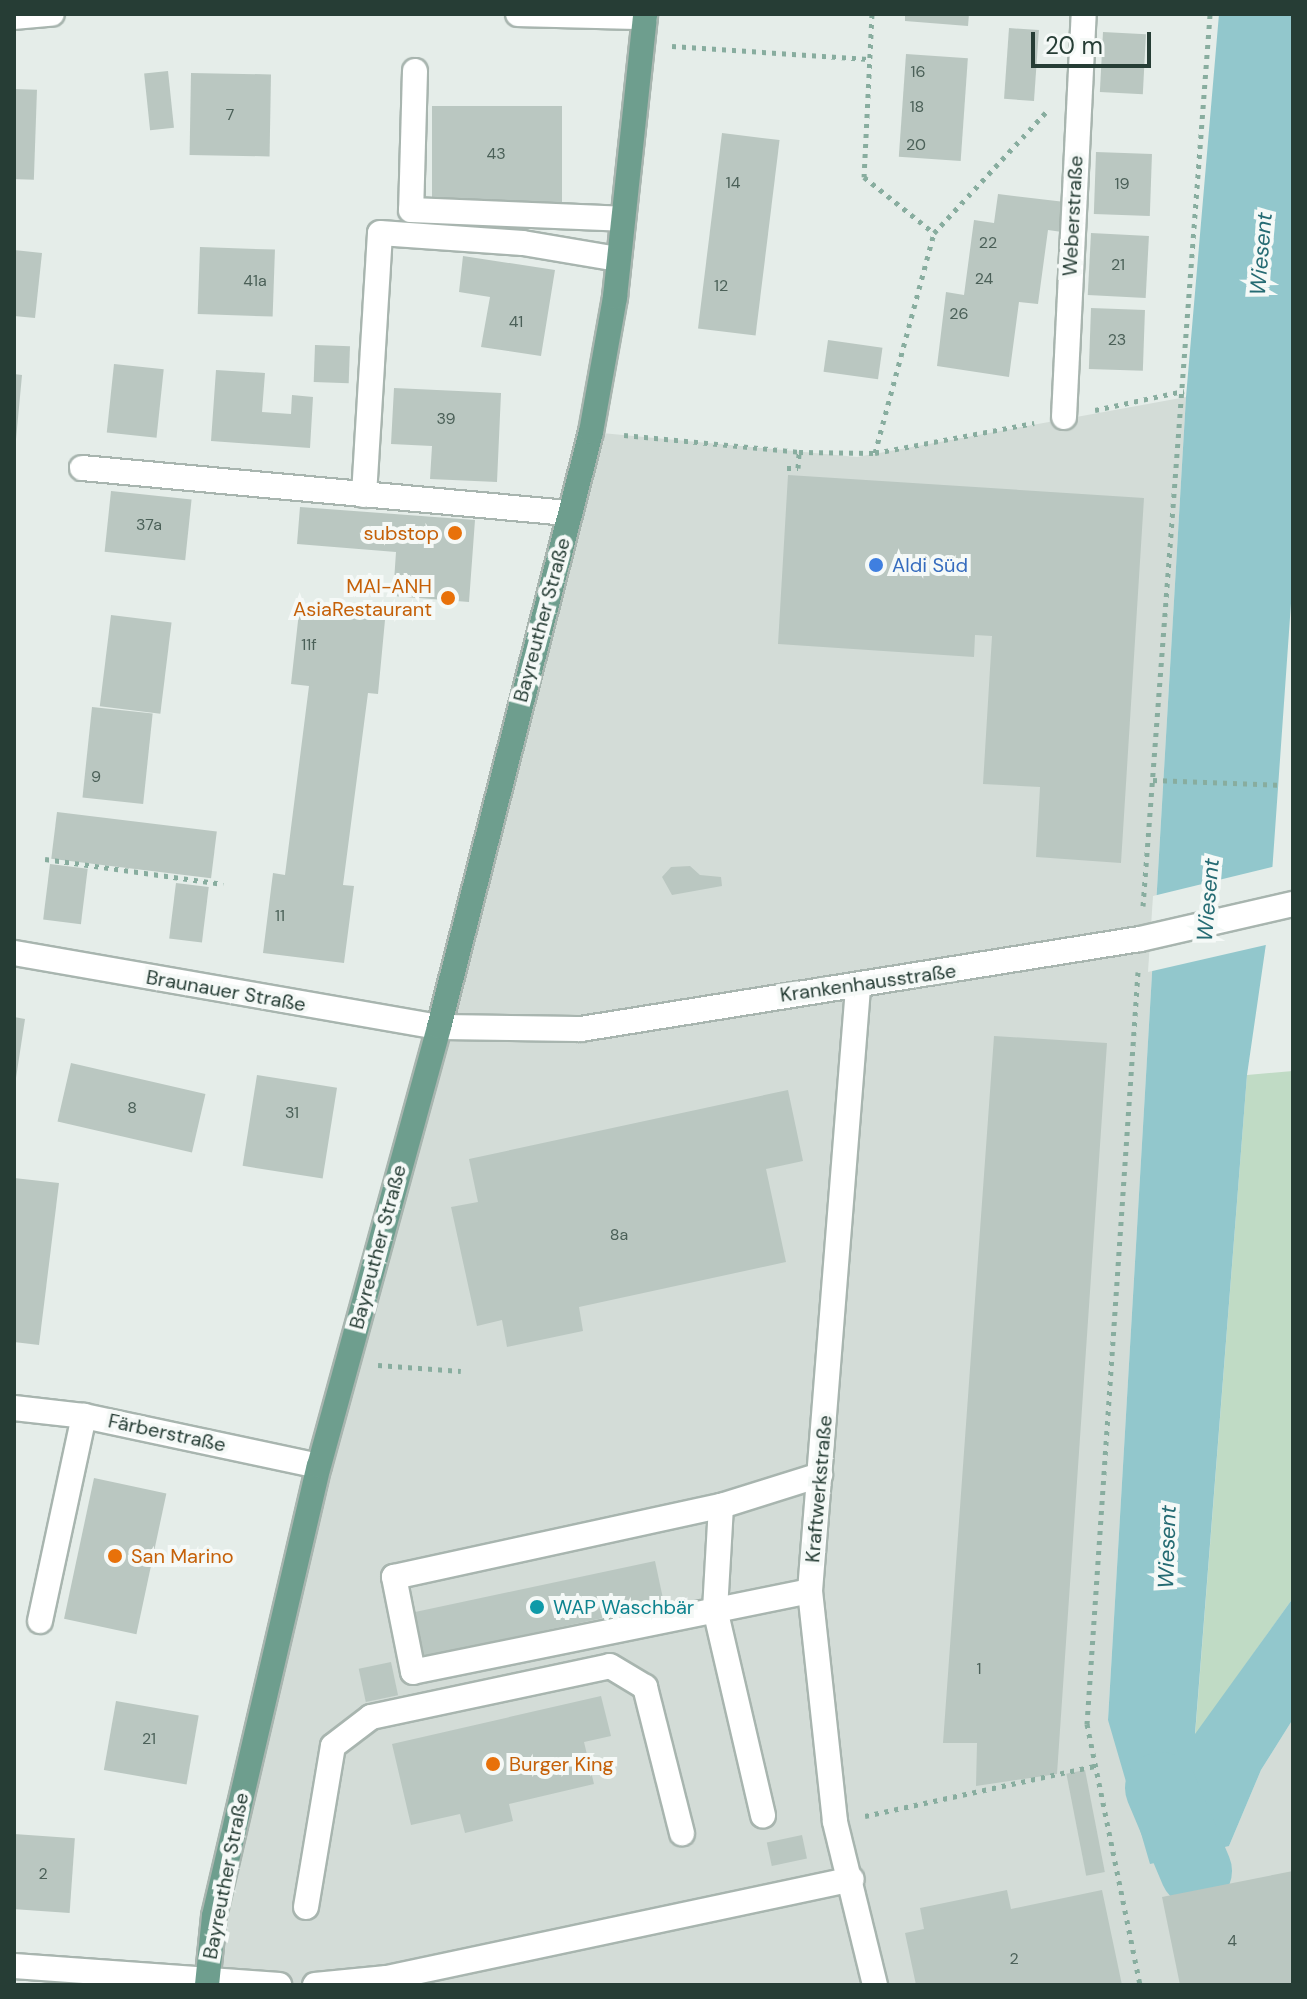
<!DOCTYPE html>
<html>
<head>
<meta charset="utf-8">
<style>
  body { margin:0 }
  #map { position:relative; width:1307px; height:1999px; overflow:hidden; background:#e5ede9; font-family:"DM Sans",sans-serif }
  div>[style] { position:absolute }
  .built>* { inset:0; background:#d3dcd7 }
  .green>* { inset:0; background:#c0dbc5 }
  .water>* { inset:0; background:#92c7cc }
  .pier>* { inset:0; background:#e5ede9 }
  .river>* { height:72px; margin:-36px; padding:0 36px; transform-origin:36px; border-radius:36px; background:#92c7cc }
  .building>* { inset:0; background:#bac7c1; transform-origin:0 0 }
  .path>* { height:5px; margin-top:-2.5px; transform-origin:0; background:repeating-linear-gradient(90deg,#88ad9f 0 4px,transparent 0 10px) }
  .roads { filter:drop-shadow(2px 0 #a8b5af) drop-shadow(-2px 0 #a8b5af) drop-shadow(0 2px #a8b5af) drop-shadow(0 -2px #a8b5af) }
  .minor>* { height:24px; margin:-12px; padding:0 12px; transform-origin:12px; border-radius:12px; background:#fff }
  .major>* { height:24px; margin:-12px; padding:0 12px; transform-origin:12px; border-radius:12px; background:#6e9e8e }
  .dots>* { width:22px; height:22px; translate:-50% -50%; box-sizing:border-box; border:4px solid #f5f9f7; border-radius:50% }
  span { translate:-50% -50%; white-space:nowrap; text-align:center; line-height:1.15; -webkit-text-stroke:8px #f5f9f7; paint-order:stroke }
  .number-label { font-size:16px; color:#4b6058 }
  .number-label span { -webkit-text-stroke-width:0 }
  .street-label { font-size:20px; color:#263d35 }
  .food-label { font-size:20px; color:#c56008 }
  .right { translate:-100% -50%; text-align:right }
  .left { translate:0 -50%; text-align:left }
  .shop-label { font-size:20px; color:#366cbe }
  .culture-label { font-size:20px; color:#0d838f }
  .water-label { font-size:22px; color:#256b73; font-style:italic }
  .frame { position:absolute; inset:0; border:16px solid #263d35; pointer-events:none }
  .scale { position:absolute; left:1031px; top:32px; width:120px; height:36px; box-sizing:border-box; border:4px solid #263d35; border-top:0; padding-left:10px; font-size:24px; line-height:28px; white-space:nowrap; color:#263d35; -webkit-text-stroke:6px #f5f9f7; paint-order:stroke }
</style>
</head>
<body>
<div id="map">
  <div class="built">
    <div style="clip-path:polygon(1186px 397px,1108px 1720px,1229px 1846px,1261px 1770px,1293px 1719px,1293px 1985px,200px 1985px,591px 432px,857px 457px)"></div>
  </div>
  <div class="green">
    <div style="clip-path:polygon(1293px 1071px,1293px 1598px,1195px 1736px,1247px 1075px)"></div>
  </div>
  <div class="water">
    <div style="clip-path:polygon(1219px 14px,1293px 14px,1293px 575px,1268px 930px,1247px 1075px,1195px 1734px,1293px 1598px,1293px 1719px,1261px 1770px,1229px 1846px,1150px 1864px,1108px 1720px,1186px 397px)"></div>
  </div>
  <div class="pier">
    <div style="clip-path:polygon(1276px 866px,1270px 944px,1148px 972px,1153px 896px)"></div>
  </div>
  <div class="river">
    <div style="left:1161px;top:1788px;width:90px;rotate:67.1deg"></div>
  </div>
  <div class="building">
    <div style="clip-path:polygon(905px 14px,969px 14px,968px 26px,905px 21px)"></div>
    <div style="left:1009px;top:28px;width:30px;height:71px;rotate:4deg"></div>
    <div style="left:1103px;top:32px;width:43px;height:60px;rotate:3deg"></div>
    <div style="left:906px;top:54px;width:62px;height:103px;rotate:4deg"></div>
    <div style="left:168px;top:71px;width:57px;height:24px;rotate:84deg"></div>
    <div style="left:191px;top:73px;width:80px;height:82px;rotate:1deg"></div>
    <div style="left:14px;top:89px;width:23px;height:90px;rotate:2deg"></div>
    <div style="left:432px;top:106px;width:130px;height:96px"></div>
    <div style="left:722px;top:133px;width:58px;height:197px;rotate:7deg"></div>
    <div style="left:1096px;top:152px;width:56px;height:62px;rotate:2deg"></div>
    <div style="clip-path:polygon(998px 194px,1065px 202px,1062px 232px,1048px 230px,1038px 304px,1019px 302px,1009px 377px,937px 366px,946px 292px,964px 295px,974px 220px,994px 223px)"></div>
    <div style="left:1091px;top:233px;width:58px;height:62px;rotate:3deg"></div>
    <div style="left:200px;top:247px;width:75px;height:67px;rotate:2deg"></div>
    <div style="clip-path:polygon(14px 250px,42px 253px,35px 318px,14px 316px)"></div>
    <div style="clip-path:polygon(463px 256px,555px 270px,541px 356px,481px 347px,490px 297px,459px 292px)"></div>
    <div style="left:1091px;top:308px;width:54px;height:61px;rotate:2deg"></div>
    <div style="left:828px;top:340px;width:55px;height:32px;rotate:8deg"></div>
    <div style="left:315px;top:345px;width:35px;height:37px;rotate:2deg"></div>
    <div style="left:114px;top:364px;width:50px;height:69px;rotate:6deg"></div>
    <div style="clip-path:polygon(216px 370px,265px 373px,262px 412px,291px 414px,292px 395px,313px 397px,310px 448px,211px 441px)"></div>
    <div style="clip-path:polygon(14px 374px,22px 375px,16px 439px,14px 439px)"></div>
    <div style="clip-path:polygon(394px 388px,501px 393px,497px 482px,430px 479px,432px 446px,391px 444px)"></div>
    <div style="clip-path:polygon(788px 475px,1144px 498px,1121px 863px,1036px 857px,1040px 787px,983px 784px,992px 636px,975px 635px,974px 657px,778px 644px)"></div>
    <div style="left:111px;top:491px;width:81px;height:61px;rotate:6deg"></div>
    <div style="clip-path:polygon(300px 507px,475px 520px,469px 602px,393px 596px,396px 552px,297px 544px)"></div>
    <div style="clip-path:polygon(299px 612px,385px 620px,378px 694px,368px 693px,343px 885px,354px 886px,344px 963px,263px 953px,273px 873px,285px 875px,309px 686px,291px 684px)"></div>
    <div style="left:111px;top:615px;width:61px;height:92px;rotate:7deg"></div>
    <div style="left:92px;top:707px;width:61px;height:91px;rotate:6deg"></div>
    <div style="left:57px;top:812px;width:161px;height:47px;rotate:7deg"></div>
    <div style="left:50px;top:864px;width:38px;height:56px;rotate:7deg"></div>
    <div style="clip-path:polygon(690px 866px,700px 875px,721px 877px,722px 886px,672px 895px,662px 877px,671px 867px)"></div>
    <div style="left:176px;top:883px;width:33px;height:56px;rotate:7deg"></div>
    <div style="clip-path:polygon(14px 1017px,25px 1019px,16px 1078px,14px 1078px)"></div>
    <div style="clip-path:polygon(994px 1036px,1107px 1043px,1057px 1774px,976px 1786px,977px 1743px,943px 1743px)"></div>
    <div style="left:71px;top:1063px;width:138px;height:60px;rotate:13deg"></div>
    <div style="left:257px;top:1075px;width:81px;height:92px;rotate:9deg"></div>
    <div style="clip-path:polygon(788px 1090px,803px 1161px,766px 1169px,786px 1262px,579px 1307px,583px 1331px,507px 1347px,502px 1320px,477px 1326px,451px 1207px,478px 1202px,469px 1159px)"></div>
    <div style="clip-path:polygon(14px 1178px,59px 1183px,39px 1345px,14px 1342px)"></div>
    <div style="left:94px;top:1478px;width:74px;height:144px;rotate:12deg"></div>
    <div style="left:655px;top:1561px;width:45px;height:250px;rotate:78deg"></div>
    <div style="left:391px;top:1662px;width:34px;height:33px;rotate:78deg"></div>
    <div style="clip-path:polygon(601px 1696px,611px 1736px,584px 1742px,594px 1784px,509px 1804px,513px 1821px,465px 1833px,460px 1814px,411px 1825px,392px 1744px)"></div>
    <div style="left:116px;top:1701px;width:84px;height:70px;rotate:10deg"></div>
    <div style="left:1085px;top:1770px;width:104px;height:19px;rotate:79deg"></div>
    <div style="left:14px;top:1834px;width:61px;height:75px;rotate:4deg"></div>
    <div style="left:802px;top:1835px;width:24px;height:36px;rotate:78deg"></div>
    <div style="clip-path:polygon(1293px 1871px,1293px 1985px,1180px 1985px,1162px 1897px)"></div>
    <div style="clip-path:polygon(1007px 1890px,1011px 1909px,1102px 1890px,1122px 1985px,916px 1985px,905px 1933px,924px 1929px,920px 1908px)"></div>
  </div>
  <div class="path">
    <div style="left:872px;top:14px;width:163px;rotate:92.8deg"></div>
    <div style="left:864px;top:177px;width:90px;rotate:38.7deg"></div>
    <div style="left:672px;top:46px;width:197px;rotate:3.8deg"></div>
    <div style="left:1095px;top:410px;width:91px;rotate:-12.1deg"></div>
    <div style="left:624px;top:435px;width:176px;rotate:5.5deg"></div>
    <div style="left:799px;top:452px;width:76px;rotate:0.8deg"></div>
    <div style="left:875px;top:453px;width:162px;rotate:-10.7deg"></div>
    <div style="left:875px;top:453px;width:228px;rotate:-75deg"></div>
    <div style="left:934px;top:233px;width:165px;rotate:-47.2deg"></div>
    <div style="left:787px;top:468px;width:11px"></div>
    <div style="left:798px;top:468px;width:16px;rotate:-86deg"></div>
    <div style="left:1153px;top:780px;width:130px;rotate:2.2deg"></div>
    <div style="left:45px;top:859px;width:180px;rotate:8deg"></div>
    <div style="left:1143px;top:906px;width:895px;rotate:-85.7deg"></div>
    <div style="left:1138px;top:972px;width:754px;rotate:93.88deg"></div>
    <div style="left:1087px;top:1724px;width:266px;rotate:78.5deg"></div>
    <div style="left:378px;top:1365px;width:83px;rotate:4.1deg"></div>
    <div style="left:865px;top:1816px;width:235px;rotate:-12.3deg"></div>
  </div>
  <div class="roads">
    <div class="minor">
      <div style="left:518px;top:14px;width:127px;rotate:1.4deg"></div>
      <div style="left:14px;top:17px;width:38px;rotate:-5deg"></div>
      <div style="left:415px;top:71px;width:139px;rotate:91.6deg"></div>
      <div style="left:411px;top:210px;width:211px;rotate:2.4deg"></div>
      <div style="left:1064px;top:417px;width:403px;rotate:-87.2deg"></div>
      <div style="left:82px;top:468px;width:490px;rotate:5.3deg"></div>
      <div style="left:364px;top:495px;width:262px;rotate:-86.5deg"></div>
      <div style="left:380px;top:233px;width:143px;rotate:4deg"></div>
      <div style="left:523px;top:243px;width:96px;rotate:9.6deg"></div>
      <div style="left:14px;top:953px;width:431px;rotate:9.9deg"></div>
      <div style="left:439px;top:1027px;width:142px;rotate:0.8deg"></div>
      <div style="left:581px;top:1029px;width:566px;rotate:-9.15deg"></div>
      <div style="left:1140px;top:939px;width:157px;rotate:-12.9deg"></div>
      <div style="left:858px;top:988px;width:605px;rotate:94.55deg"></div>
      <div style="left:810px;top:1591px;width:232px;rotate:83.8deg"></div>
      <div style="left:835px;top:1822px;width:168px;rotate:76.2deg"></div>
      <div style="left:14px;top:1408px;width:70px;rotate:6.5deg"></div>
      <div style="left:84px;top:1416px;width:240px;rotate:12deg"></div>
      <div style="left:721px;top:1506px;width:103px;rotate:93.3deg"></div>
      <div style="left:715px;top:1609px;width:212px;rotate:76.9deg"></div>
      <div style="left:810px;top:1591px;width:405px;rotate:168.5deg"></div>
      <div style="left:413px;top:1672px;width:97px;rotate:-101.3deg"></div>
      <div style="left:394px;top:1577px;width:335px;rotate:-12.3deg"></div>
      <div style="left:721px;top:1506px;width:104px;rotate:-17.4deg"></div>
      <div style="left:40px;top:1621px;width:210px;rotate:-77.9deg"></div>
      <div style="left:306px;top:1907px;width:163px;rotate:-80.5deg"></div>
      <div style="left:333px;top:1746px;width:48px;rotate:-37.3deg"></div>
      <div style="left:371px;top:1717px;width:244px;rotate:-12deg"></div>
      <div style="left:610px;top:1666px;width:41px;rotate:31deg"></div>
      <div style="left:645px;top:1687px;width:151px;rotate:75.8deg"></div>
      <div style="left:14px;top:1966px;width:266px;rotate:4.1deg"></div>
      <div style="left:315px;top:1985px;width:72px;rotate:-5.6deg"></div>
      <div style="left:387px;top:1978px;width:475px;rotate:-12deg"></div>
    </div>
    <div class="major">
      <div style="left:207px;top:1985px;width:69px;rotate:-84.2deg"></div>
      <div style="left:214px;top:1916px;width:462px;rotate:-76.9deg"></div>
      <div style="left:319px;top:1466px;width:455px;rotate:-74.7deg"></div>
      <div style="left:439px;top:1027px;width:614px;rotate:-75.67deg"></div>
      <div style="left:591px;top:432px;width:137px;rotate:-79.9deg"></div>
      <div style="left:615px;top:297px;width:285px;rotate:-83.9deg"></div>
    </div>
  </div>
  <div class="dots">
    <div style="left:455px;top:533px;background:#e8710a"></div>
    <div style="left:876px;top:565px;background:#3f7fe0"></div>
    <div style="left:448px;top:598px;background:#e8710a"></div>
    <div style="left:115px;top:1556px;background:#e8710a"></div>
    <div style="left:537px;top:1607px;background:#0f9aa8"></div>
    <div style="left:493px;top:1764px;background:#e8710a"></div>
  </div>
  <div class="number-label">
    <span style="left:918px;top:72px">16</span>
    <span style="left:917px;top:107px">18</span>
    <span style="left:230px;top:115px">7</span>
    <span style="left:916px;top:145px">20</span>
    <span style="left:496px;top:154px">43</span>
    <span style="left:733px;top:183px">14</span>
    <span style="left:1122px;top:184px">19</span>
    <span style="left:988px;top:243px">22</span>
    <span style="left:1118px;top:265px">21</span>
    <span style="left:984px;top:279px">24</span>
    <span style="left:255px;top:281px">41a</span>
    <span style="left:721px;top:286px">12</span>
    <span style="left:959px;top:314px">26</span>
    <span style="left:516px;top:322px">41</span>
    <span style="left:1117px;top:340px">23</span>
    <span style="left:446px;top:419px">39</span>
    <span style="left:149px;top:525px">37a</span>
    <span style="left:309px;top:645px">11f</span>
    <span style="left:96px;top:777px">9</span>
    <span style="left:280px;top:916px">11</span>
    <span style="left:132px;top:1108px">8</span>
    <span style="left:292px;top:1113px">31</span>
    <span style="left:619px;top:1235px">8a</span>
    <span style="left:979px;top:1669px">1</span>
    <span style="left:149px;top:1739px">21</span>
    <span style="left:43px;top:1874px">2</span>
    <span style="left:1232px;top:1941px">4</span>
    <span style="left:1014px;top:1959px">2</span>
  </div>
  <div class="street-label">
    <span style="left:1073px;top:216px;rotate:-87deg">Weberstraße</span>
    <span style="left:542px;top:620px;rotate:-75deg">Bayreuther Straße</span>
    <span style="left:868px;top:983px;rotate:-8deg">Krankenhausstraße</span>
    <span style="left:226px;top:991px;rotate:10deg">Braunauer Straße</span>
    <span style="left:378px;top:1247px;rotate:-75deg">Bayreuther Straße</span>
    <span style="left:167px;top:1433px;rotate:12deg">Färberstraße</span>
    <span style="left:819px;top:1489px;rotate:-85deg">Kraftwerkstraße</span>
    <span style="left:226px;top:1876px;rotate:-79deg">Bayreuther Straße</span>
  </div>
  <div class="food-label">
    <span class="right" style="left:439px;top:533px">substop</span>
    <span class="right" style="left:432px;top:598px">MAI-ANH<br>AsiaRestaurant</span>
    <span class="left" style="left:131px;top:1556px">San Marino</span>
    <span class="left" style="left:509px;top:1764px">Burger King</span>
  </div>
  <div class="shop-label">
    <span class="left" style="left:892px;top:565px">Aldi Süd</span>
  </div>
  <div class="culture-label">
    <span class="left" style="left:553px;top:1607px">WAP Waschbär</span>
  </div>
  <div class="water-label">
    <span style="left:1261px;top:254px;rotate:-85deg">Wiesent</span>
    <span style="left:1208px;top:900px;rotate:-85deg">Wiesent</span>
    <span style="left:1167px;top:1547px;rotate:-88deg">Wiesent</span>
  </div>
  <div class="frame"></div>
  <div class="scale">20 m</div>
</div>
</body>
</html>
